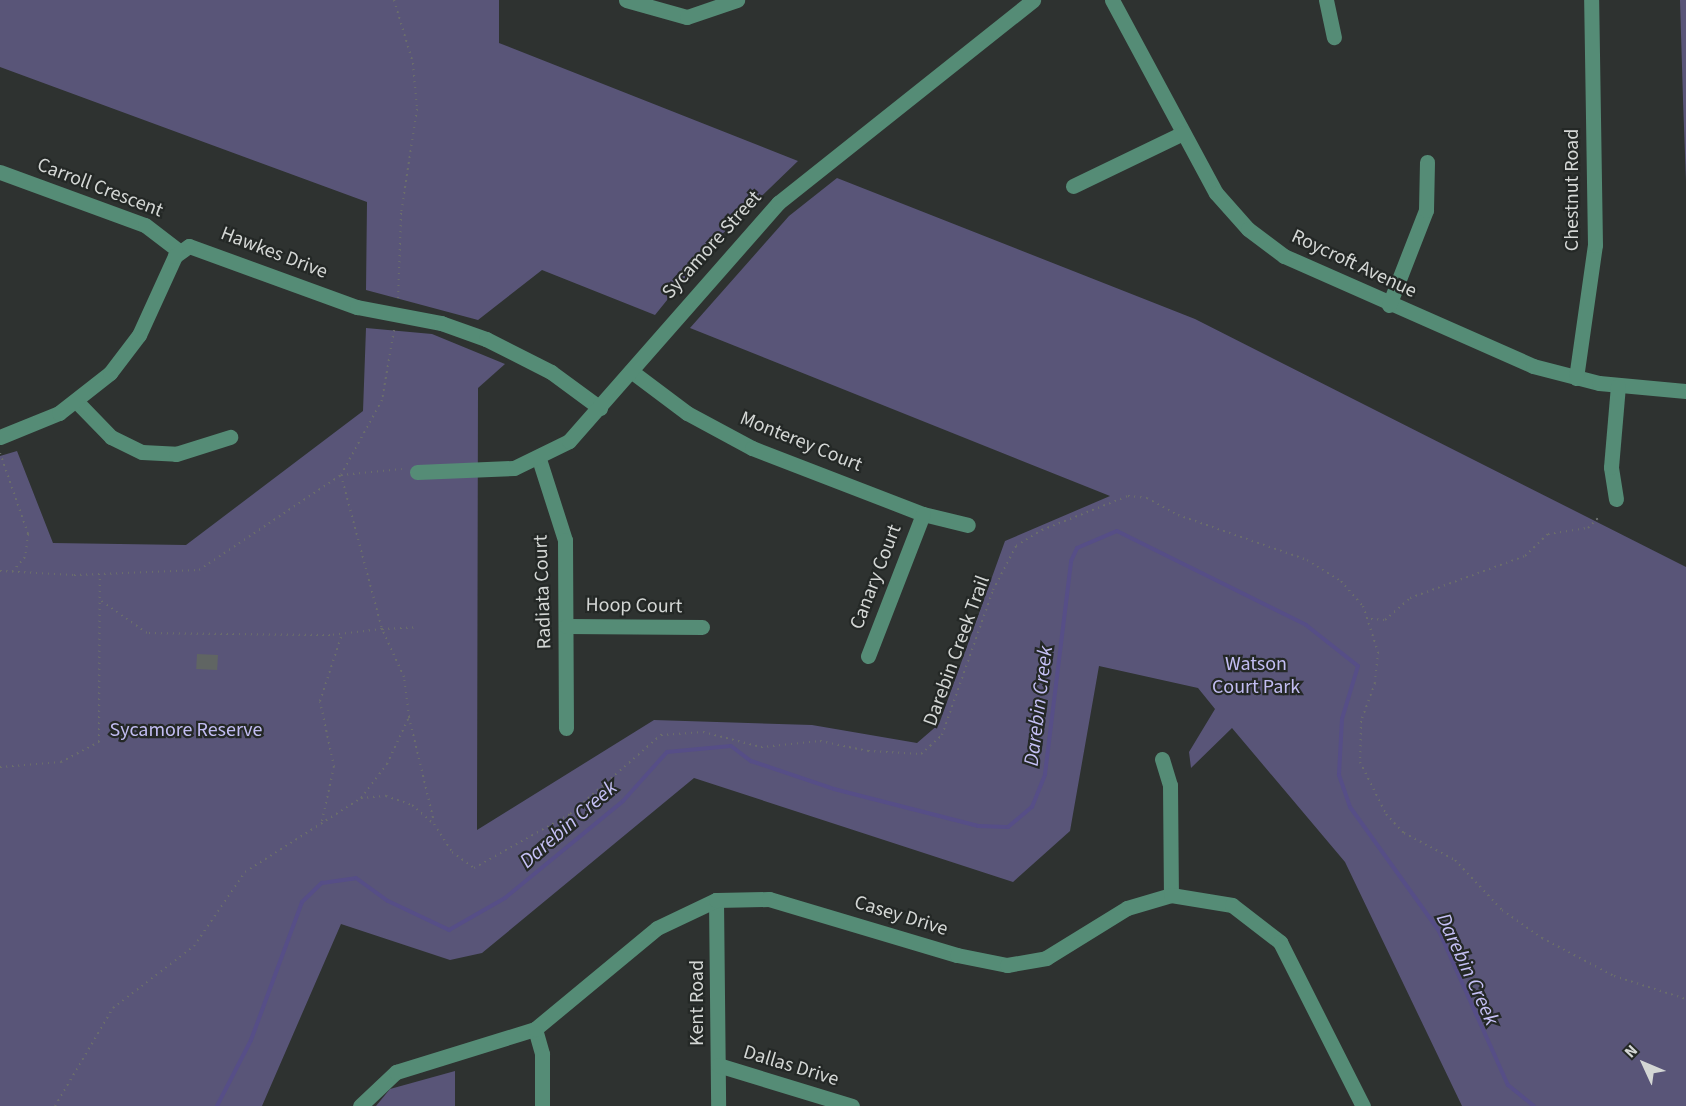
<!DOCTYPE html>
<html>
<head>
<meta charset="utf-8">
<style>
  body { margin:0 }
  #map { position:relative; width:1686px; height:1106px; overflow:hidden; background:#2e3230; font-family:"Source Sans 3",sans-serif }
  div>[style] { position:absolute }
  .green>* { inset:0; background:#595578 }
  .stream>* { height:4px; margin:-2px; padding:0 2px; transform-origin:2px; border-radius:2px; background:#564e87 }
  .building>* { inset:0; background:#606563; transform-origin:0 0 }
  .path>* { height:2px; margin-top:-1px; transform-origin:0; background:repeating-linear-gradient(90deg,#6a6d6b 0 1.5px,transparent 0 6px) }
  .minor>* { height:15px; margin:-7.5px; padding:0 7.5px; transform-origin:7.5px; border-radius:7.5px; background:#558c76 }
  span { translate:-50% -50%; white-space:nowrap; text-align:center; line-height:1.15; -webkit-text-stroke:4.5px #242826; paint-order:stroke }
  .street-label { font-size:20px; color:#d4d7d5 }
  .park-label { font-size:20px; color:#c2bdf2 }
  .water-label { font-size:21px; color:#c6c1f6; font-style:italic }
  .north { position:absolute; left:1614px; top:1034px; width:60px; height:60px; -webkit-text-stroke:4px #242826; paint-order:stroke; rotate:314deg; font-size:16px; font-weight:700; line-height:24px; text-align:center; color:#d4d7d5 }
  .north::after { content:''; display:block; margin:auto; width:21px; height:27px; background:#d4d7d5; clip-path:polygon(50% 0,100% 100%,50% 72%,0 100%) }
</style>
</head>
<body>
<div id="map">
  <div class="green">
    <div style="clip-path:polygon(0 0,499px 0,499px 43px,798px 161px,714px 242px,655px 315px,542px 270px,478px 320px,366px 290px,367px 202px,0 67px)"></div>
    <div style="clip-path:polygon(1680px 0,1686px 0,1686px 181px,1683px 100px)"></div>
    <div style="clip-path:polygon(837px 178px,1195px 319px,1686px 567px,1686px 1106px,1462px 1106px,1345px 862px,1232px 728px,1191px 768px,1189px 752px,1215px 709px,1198px 688px,1099px 666px,1070px 831px,1013px 882px,694px 778px,482px 953px,450px 960px,341px 924px,262px 1106px,0 1106px,0 456px,17px 451px,53px 543px,186px 545px,363px 411px,366px 328px,432px 334px,505px 364px,478px 388px,477px 830px,654px 720px,812px 725px,917px 743px,939px 724px,1005px 541px,1110px 496px,690px 328px,789px 216px)"></div>
    <div style="clip-path:polygon(455px 1071px,455px 1106px,376px 1106px,390px 1089px)"></div>
  </div>
  <div class="stream">
    <div style="left:217px;top:1106px;width:74px;rotate:-62.7deg"></div>
    <div style="left:251px;top:1040px;width:147px;rotate:-69.7deg"></div>
    <div style="left:302px;top:902px;width:28px;rotate:-44deg"></div>
    <div style="left:322px;top:883px;width:34px;rotate:-8deg"></div>
    <div style="left:356px;top:878px;width:39px;rotate:36deg"></div>
    <div style="left:388px;top:901px;width:68px;rotate:25.4deg"></div>
    <div style="left:449px;top:930px;width:64px;rotate:-29.7deg"></div>
    <div style="left:505px;top:898px;width:153px;rotate:-39.4deg"></div>
    <div style="left:623px;top:801px;width:66px;rotate:-48.1deg"></div>
    <div style="left:667px;top:752px;width:64px;rotate:-5.4deg"></div>
    <div style="left:731px;top:746px;width:25px;rotate:37deg"></div>
    <div style="left:751px;top:761px;width:88px;rotate:18.6deg"></div>
    <div style="left:834px;top:789px;width:149px;rotate:14.4deg"></div>
    <div style="left:978px;top:826px;width:30px;rotate:2deg"></div>
    <div style="left:1008px;top:827px;width:31px;rotate:-40deg"></div>
    <div style="left:1032px;top:807px;width:35px;rotate:-68deg"></div>
    <div style="left:1045px;top:774px;width:215px;rotate:-83deg"></div>
    <div style="left:1071px;top:561px;width:14px;rotate:-65deg"></div>
    <div style="left:1077px;top:548px;width:43px;rotate:-23deg"></div>
    <div style="left:1117px;top:531px;width:211px;rotate:26.4deg"></div>
    <div style="left:1306px;top:625px;width:66px;rotate:38.3deg"></div>
    <div style="left:1358px;top:666px;width:55px;rotate:106.8deg"></div>
    <div style="left:1342px;top:719px;width:56px;rotate:93.1deg"></div>
    <div style="left:1339px;top:775px;width:34px;rotate:71deg"></div>
    <div style="left:1350px;top:807px;width:153px;rotate:54.3deg"></div>
    <div style="left:1439px;top:931px;width:169px;rotate:65.9deg"></div>
    <div style="left:1508px;top:1085px;width:33px;rotate:39deg"></div>
  </div>
  <div class="building">
    <div style="left:197px;top:654px;width:21px;height:15px;rotate:3deg"></div>
  </div>
  <div class="path">
    <div style="left:394px;top:0;width:66px;rotate:73.2deg"></div>
    <div style="left:413px;top:63px;width:46px;rotate:85deg"></div>
    <div style="left:417px;top:109px;width:105px;rotate:98.7deg"></div>
    <div style="left:401px;top:213px;width:87px;rotate:92deg"></div>
    <div style="left:394px;top:330px;width:71px;rotate:99.7deg"></div>
    <div style="left:382px;top:400px;width:85px;rotate:118.7deg"></div>
    <div style="left:341px;top:475px;width:61px;rotate:-5.6deg"></div>
    <div style="left:0;top:453px;width:86px;rotate:70.9deg"></div>
    <div style="left:28px;top:534px;width:23px;rotate:97deg"></div>
    <div style="left:25px;top:557px;width:21px;rotate:131deg"></div>
    <div style="left:0;top:571px;width:74px;rotate:3.1deg"></div>
    <div style="left:74px;top:575px;width:125px;rotate:-2.3deg"></div>
    <div style="left:199px;top:570px;width:171px;rotate:-33.8deg"></div>
    <div style="left:341px;top:475px;width:159px;rotate:75.1deg"></div>
    <div style="left:382px;top:629px;width:52px;rotate:173.4deg"></div>
    <div style="left:330px;top:635px;width:183px;rotate:-179.4deg"></div>
    <div style="left:147px;top:633px;width:57px;rotate:-144.9deg"></div>
    <div style="left:1371px;top:619px;width:14px;rotate:4deg"></div>
    <div style="left:1385px;top:620px;width:33px;rotate:-41deg"></div>
    <div style="left:1410px;top:598px;width:122px;rotate:-20.1deg"></div>
    <div style="left:1525px;top:556px;width:32px;rotate:-44deg"></div>
    <div style="left:1548px;top:534px;width:40px;rotate:-8.5deg"></div>
    <div style="left:1588px;top:528px;width:16px;rotate:-45deg"></div>
    <div style="left:409px;top:717px;width:108px;rotate:76.6deg"></div>
    <div style="left:0;top:767px;width:61px;rotate:-4.7deg"></div>
    <div style="left:61px;top:762px;width:43px;rotate:-27.8deg"></div>
    <div style="left:99px;top:742px;width:168px;rotate:-89.7deg"></div>
    <div style="left:361px;top:798px;width:43px;rotate:-52.6deg"></div>
    <div style="left:387px;top:764px;width:52px;rotate:-64.9deg"></div>
    <div style="left:409px;top:717px;width:40px;rotate:-97.1deg"></div>
    <div style="left:404px;top:677px;width:53px;rotate:-114.6deg"></div>
    <div style="left:382px;top:629px;width:34px;rotate:-3deg"></div>
    <div style="left:322px;top:821px;width:55px;rotate:-77.5deg"></div>
    <div style="left:334px;top:767px;width:67px;rotate:-102deg"></div>
    <div style="left:320px;top:701px;width:71px;rotate:-71.8deg"></div>
    <div style="left:55px;top:1106px;width:114px;rotate:-59.4deg"></div>
    <div style="left:113px;top:1008px;width:102px;rotate:-37.4deg"></div>
    <div style="left:194px;top:946px;width:90px;rotate:-55.4deg"></div>
    <div style="left:245px;top:872px;width:138px;rotate:-32.5deg"></div>
    <div style="left:361px;top:798px;width:25px;rotate:-5deg"></div>
    <div style="left:386px;top:796px;width:28px;rotate:19deg"></div>
    <div style="left:412px;top:805px;width:29px;rotate:41deg"></div>
    <div style="left:434px;top:824px;width:33px;rotate:57deg"></div>
    <div style="left:452px;top:852px;width:27px;rotate:36deg"></div>
    <div style="left:474px;top:868px;width:110px;rotate:-29.4deg"></div>
    <div style="left:570px;top:814px;width:121px;rotate:-41deg"></div>
    <div style="left:661px;top:735px;width:42px;rotate:-4.1deg"></div>
    <div style="left:703px;top:732px;width:60px;rotate:14.5deg"></div>
    <div style="left:761px;top:747px;width:59px;rotate:-5.8deg"></div>
    <div style="left:820px;top:741px;width:49px;rotate:11.8deg"></div>
    <div style="left:868px;top:751px;width:53px;rotate:3.2deg"></div>
    <div style="left:921px;top:754px;width:28px;rotate:-42deg"></div>
    <div style="left:942px;top:735px;width:154px;rotate:-70.6deg"></div>
    <div style="left:993px;top:590px;width:50px;rotate:-62.4deg"></div>
    <div style="left:1016px;top:546px;width:31px;rotate:-32deg"></div>
    <div style="left:1042px;top:530px;width:92px;rotate:-21.6deg"></div>
    <div style="left:1128px;top:496px;width:19px;rotate:6deg"></div>
    <div style="left:1147px;top:498px;width:35px;rotate:29deg"></div>
    <div style="left:1178px;top:515px;width:137px;rotate:19.2deg"></div>
    <div style="left:1307px;top:560px;width:40px;rotate:32deg"></div>
    <div style="left:1341px;top:581px;width:33px;rotate:49deg"></div>
    <div style="left:1363px;top:606px;width:48px;rotate:71.9deg"></div>
    <div style="left:1378px;top:652px;width:31px;rotate:96deg"></div>
    <div style="left:1375px;top:683px;width:40px;rotate:110.2deg"></div>
    <div style="left:1361px;top:721px;width:41px;rotate:91.4deg"></div>
    <div style="left:1360px;top:762px;width:58px;rotate:63.4deg"></div>
    <div style="left:1386px;top:814px;width:26px;rotate:47deg"></div>
    <div style="left:1404px;top:833px;width:58px;rotate:27.9deg"></div>
    <div style="left:1455px;top:860px;width:69px;rotate:46.8deg"></div>
    <div style="left:1502px;top:910px;width:49px;rotate:35deg"></div>
    <div style="left:1542px;top:938px;width:81px;rotate:27.8deg"></div>
    <div style="left:1614px;top:976px;width:76px;rotate:17.7deg"></div>
  </div>
  <div class="minor">
    <div style="left:626px;top:0;width:63px;rotate:15.6deg"></div>
    <div style="left:687px;top:17px;width:53px;rotate:-18.8deg"></div>
    <div style="left:1112px;top:0;width:219px;rotate:61.7deg"></div>
    <div style="left:1216px;top:193px;width:48px;rotate:48.4deg"></div>
    <div style="left:1248px;top:229px;width:45px;rotate:36.9deg"></div>
    <div style="left:1284px;top:256px;width:272px;rotate:23.8deg"></div>
    <div style="left:1533px;top:366px;width:68px;rotate:14.4deg"></div>
    <div style="left:1599px;top:383px;width:87px;rotate:5.3deg"></div>
    <div style="left:1326px;top:0;width:38px;rotate:78deg"></div>
    <div style="left:0;top:172px;width:154px;rotate:20.1deg"></div>
    <div style="left:145px;top:225px;width:43px;rotate:37.4deg"></div>
    <div style="left:1073px;top:186px;width:122px;rotate:-25.7deg"></div>
    <div style="left:1389px;top:305px;width:102px;rotate:-68.7deg"></div>
    <div style="left:1426px;top:210px;width:48px;rotate:-88.8deg"></div>
    <div style="left:631px;top:371px;width:70px;rotate:36.9deg"></div>
    <div style="left:687px;top:413px;width:74px;rotate:28.3deg"></div>
    <div style="left:752px;top:448px;width:183px;rotate:21.1deg"></div>
    <div style="left:923px;top:514px;width:46px;rotate:13.7deg"></div>
    <div style="left:1576px;top:378px;width:134px;rotate:-81.9deg"></div>
    <div style="left:1595px;top:245px;width:245px;rotate:-90.9deg"></div>
    <div style="left:77px;top:402px;width:49px;rotate:45.8deg"></div>
    <div style="left:111px;top:437px;width:34px;rotate:26deg"></div>
    <div style="left:142px;top:452px;width:34px;rotate:3deg"></div>
    <div style="left:176px;top:454px;width:57px;rotate:-17.5deg"></div>
    <div style="left:0;top:437px;width:64px;rotate:-22.1deg"></div>
    <div style="left:59px;top:413px;width:65px;rotate:-38.1deg"></div>
    <div style="left:110px;top:373px;width:48px;rotate:-52.7deg"></div>
    <div style="left:139px;top:335px;width:87px;rotate:-65.5deg"></div>
    <div style="left:175px;top:256px;width:17px;rotate:-36deg"></div>
    <div style="left:189px;top:246px;width:179px;rotate:20deg"></div>
    <div style="left:357px;top:307px;width:86px;rotate:10.8deg"></div>
    <div style="left:441px;top:323px;width:48px;rotate:19.6deg"></div>
    <div style="left:486px;top:339px;width:73px;rotate:26.9deg"></div>
    <div style="left:551px;top:372px;width:61px;rotate:36.3deg"></div>
    <div style="left:539px;top:459px;width:85px;rotate:72.2deg"></div>
    <div style="left:565px;top:540px;width:188px;rotate:89.7deg"></div>
    <div style="left:417px;top:472px;width:97px;rotate:-2.4deg"></div>
    <div style="left:514px;top:468px;width:61px;rotate:-26.1deg"></div>
    <div style="left:569px;top:441px;width:317px;rotate:-48.7deg"></div>
    <div style="left:778px;top:203px;width:326px;rotate:-38.5deg"></div>
    <div style="left:1616px;top:499px;width:32px;rotate:-99deg"></div>
    <div style="left:1611px;top:467px;width:81px;rotate:-85.1deg"></div>
    <div style="left:566px;top:626px;width:136px;rotate:0.4deg"></div>
    <div style="left:868px;top:656px;width:152px;rotate:-68.8deg"></div>
    <div style="left:1162px;top:759px;width:27px;rotate:73deg"></div>
    <div style="left:1170px;top:785px;width:110px;rotate:89.5deg"></div>
    <div style="left:716px;top:900px;width:206px;rotate:89.4deg"></div>
    <div style="left:535px;top:1029px;width:26px;rotate:74deg"></div>
    <div style="left:542px;top:1054px;width:52px;rotate:90deg"></div>
    <div style="left:718px;top:1065px;width:140px;rotate:17deg"></div>
    <div style="left:360px;top:1106px;width:50px;rotate:-43.4deg"></div>
    <div style="left:396px;top:1072px;width:145px;rotate:-17.2deg"></div>
    <div style="left:535px;top:1029px;width:158px;rotate:-39.6deg"></div>
    <div style="left:657px;top:928px;width:65px;rotate:-25.4deg"></div>
    <div style="left:716px;top:900px;width:53px;rotate:-1.1deg"></div>
    <div style="left:769px;top:899px;width:196px;rotate:16.6deg"></div>
    <div style="left:957px;top:955px;width:51px;rotate:11.3deg"></div>
    <div style="left:1007px;top:965px;width:40px;rotate:-10deg"></div>
    <div style="left:1046px;top:958px;width:95px;rotate:-31.7deg"></div>
    <div style="left:1127px;top:908px;width:46px;rotate:-16.5deg"></div>
    <div style="left:1171px;top:895px;width:62px;rotate:9.3deg"></div>
    <div style="left:1232px;top:905px;width:61px;rotate:37.6deg"></div>
    <div style="left:1280px;top:942px;width:184px;rotate:63.2deg"></div>
  </div>
  <div class="street-label">
    <span style="left:100px;top:188px;rotate:21deg">Carroll Crescent</span>
    <span style="left:1572px;top:190px;rotate:-90deg">Chestnut Road</span>
    <span style="left:712px;top:245px;rotate:-48deg">Sycamore Street</span>
    <span style="left:274px;top:253px;rotate:21deg">Hawkes Drive</span>
    <span style="left:1354px;top:264px;rotate:25deg">Roycroft Avenue</span>
    <span style="left:801px;top:442px;rotate:22deg">Monterey Court</span>
    <span style="left:876px;top:577px;rotate:-69deg">Canary Court</span>
    <span style="left:543px;top:592px;rotate:-92deg">Radiata Court</span>
    <span style="left:634px;top:606px;rotate:1deg">Hoop Court</span>
    <span style="left:957px;top:651px;rotate:-70deg">Darebin Creek Trail</span>
    <span style="left:901px;top:916px;rotate:17deg">Casey Drive</span>
    <span style="left:697px;top:1003px;rotate:-90deg">Kent Road</span>
    <span style="left:791px;top:1066px;rotate:17deg">Dallas Drive</span>
  </div>
  <div class="park-label">
    <span style="left:1256px;top:676px">Watson<br>Court Park</span>
    <span style="left:186px;top:730px">Sycamore Reserve</span>
  </div>
  <div class="water-label">
    <span style="left:1038px;top:706px;rotate:-83deg">Darebin Creek</span>
    <span style="left:568px;top:824px;rotate:-41deg">Darebin Creek</span>
    <span style="left:1468px;top:969px;rotate:65deg">Darebin Creek</span>
  </div>
  <div class="north">N</div>
</div>
</body>
</html>
